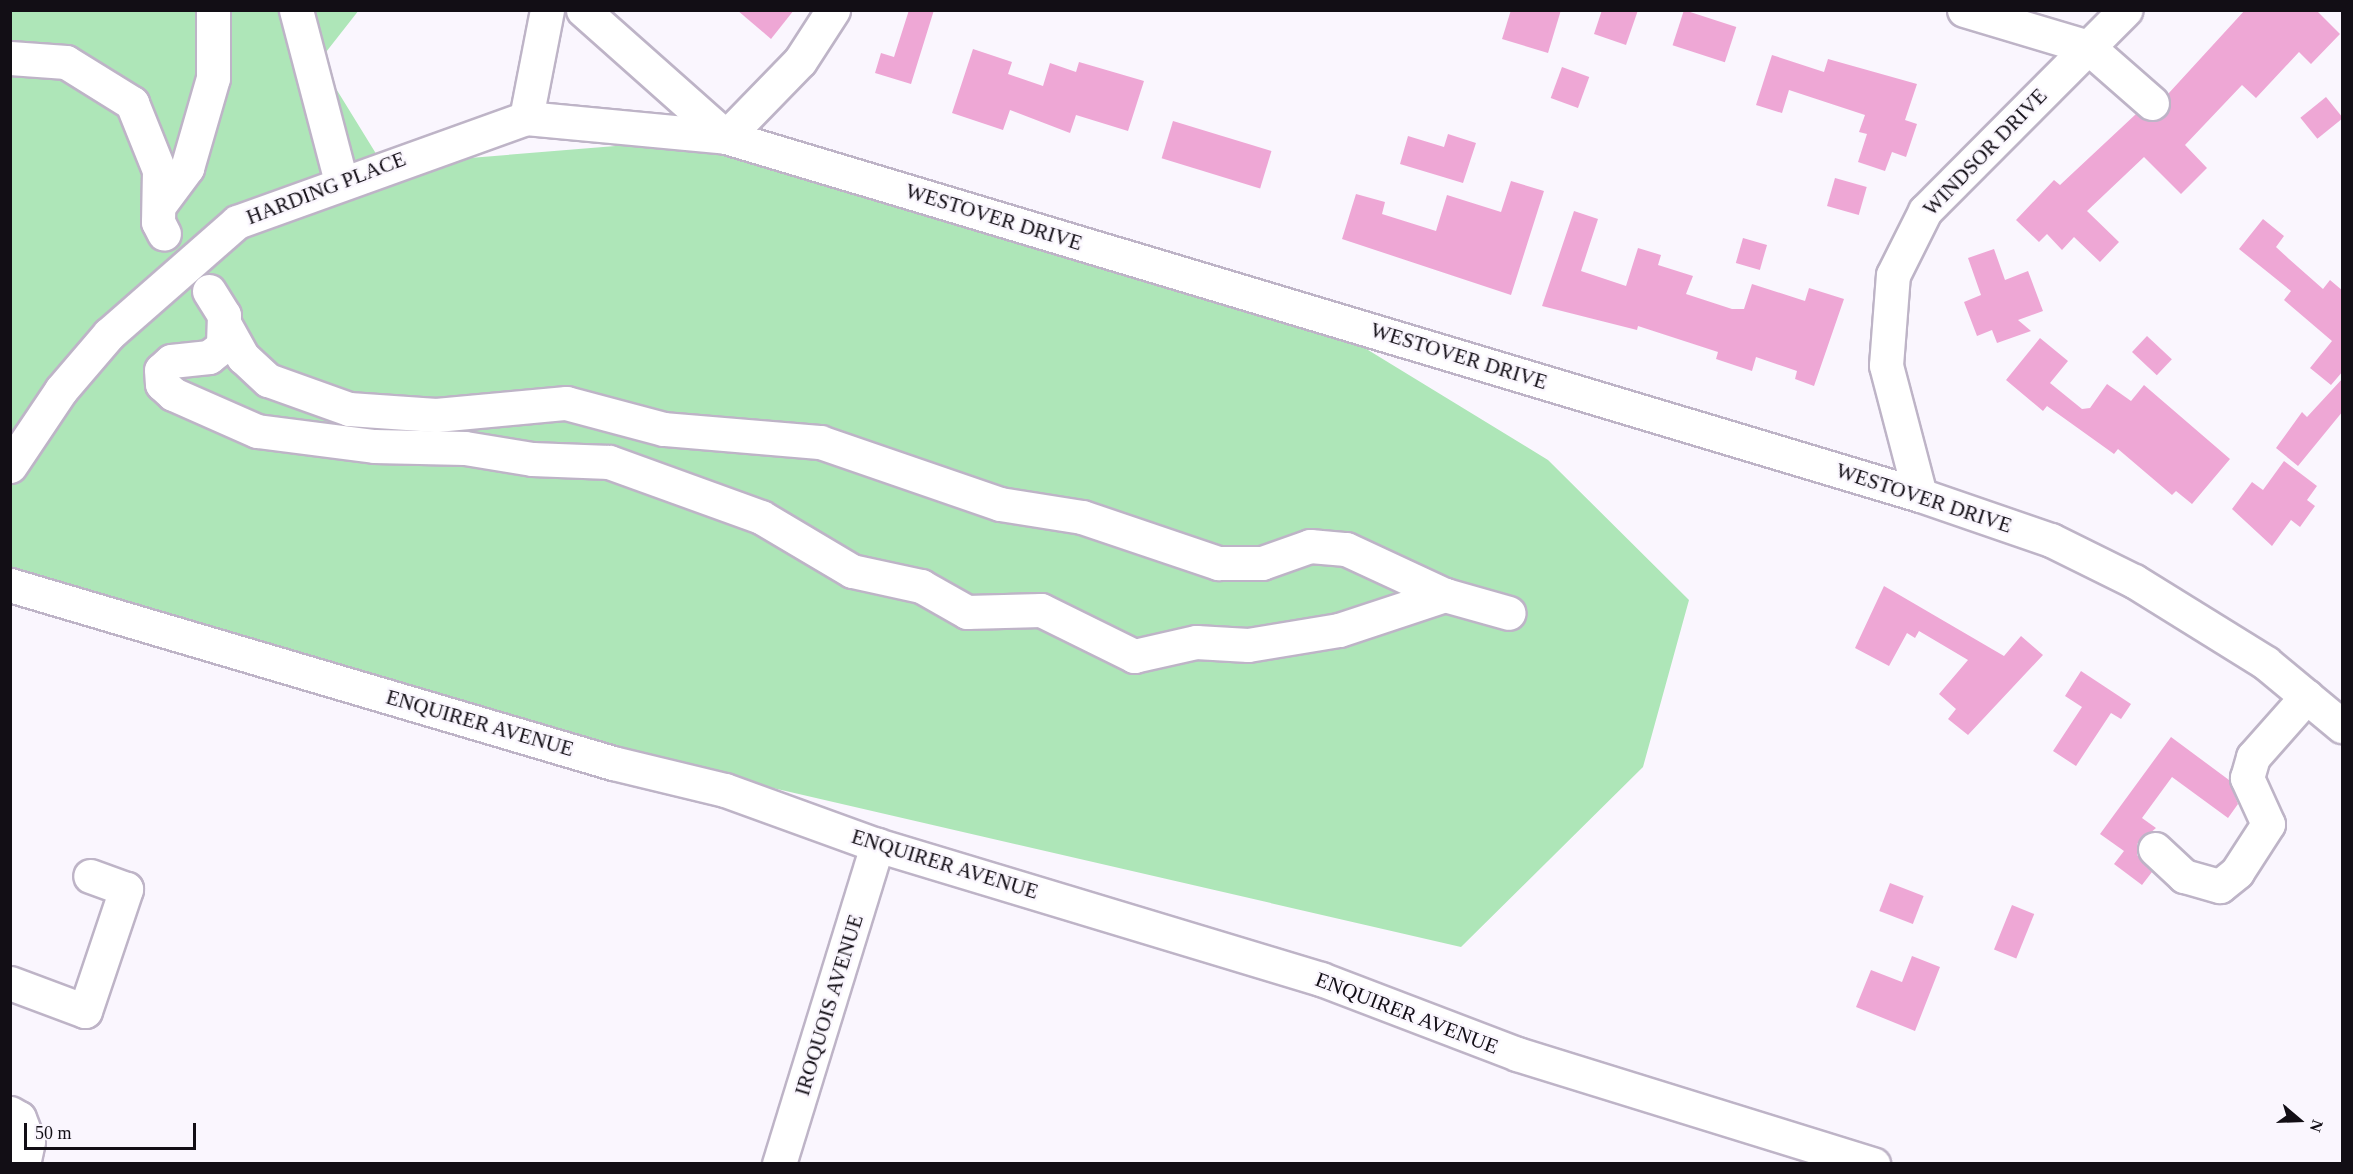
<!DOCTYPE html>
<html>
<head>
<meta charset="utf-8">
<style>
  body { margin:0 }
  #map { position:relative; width:2353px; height:1174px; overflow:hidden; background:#faf6fe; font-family:Georgia,serif }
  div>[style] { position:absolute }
  .green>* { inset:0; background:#aee6b8 }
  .building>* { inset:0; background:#eea7d5; transform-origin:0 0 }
  .roads { filter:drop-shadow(2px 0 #beb4c7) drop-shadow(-2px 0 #beb4c7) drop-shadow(0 2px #beb4c7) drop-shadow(0 -2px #beb4c7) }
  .minor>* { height:33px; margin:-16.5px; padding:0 16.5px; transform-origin:16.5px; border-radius:16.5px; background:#fff }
  .major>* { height:33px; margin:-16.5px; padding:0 16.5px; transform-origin:16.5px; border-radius:16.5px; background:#fff }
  span { translate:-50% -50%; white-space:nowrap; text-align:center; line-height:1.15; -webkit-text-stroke:4.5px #faf6fe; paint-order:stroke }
  .street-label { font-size:21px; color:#120e15 }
  .frame { position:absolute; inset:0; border:12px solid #120e15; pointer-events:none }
  .north { position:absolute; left:2269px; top:1090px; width:60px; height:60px; -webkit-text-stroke:4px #faf6fe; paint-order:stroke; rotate:109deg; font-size:16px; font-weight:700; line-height:24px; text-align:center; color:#120e15 }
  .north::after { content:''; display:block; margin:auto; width:21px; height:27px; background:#120e15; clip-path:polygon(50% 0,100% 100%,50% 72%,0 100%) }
  .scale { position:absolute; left:24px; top:1123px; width:172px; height:27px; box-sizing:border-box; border:3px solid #120e15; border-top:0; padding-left:8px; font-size:18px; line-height:21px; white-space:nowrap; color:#120e15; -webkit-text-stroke:4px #faf6fe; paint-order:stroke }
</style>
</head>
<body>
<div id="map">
  <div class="green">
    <div style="clip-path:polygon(359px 10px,319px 61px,383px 165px,726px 137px,1296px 306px,1548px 460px,1689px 600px,1643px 767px,1461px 947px,158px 646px,11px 587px,11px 11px)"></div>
  </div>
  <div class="building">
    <div style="clip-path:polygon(737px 10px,794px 10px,771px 39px)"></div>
    <div style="clip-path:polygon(909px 10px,934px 10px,911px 84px,875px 73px,881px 53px,894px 57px)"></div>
    <div style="clip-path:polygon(1511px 10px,1561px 10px,1548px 53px,1502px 39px)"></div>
    <div style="clip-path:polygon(1602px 10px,1638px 10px,1626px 45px,1594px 34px)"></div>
    <div style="left:1684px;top:10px;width:55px;height:37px;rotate:18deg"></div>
    <div style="clip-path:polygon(2245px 10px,2316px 10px,2340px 34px,2311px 64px,2299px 52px,2256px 98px,2242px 85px,2185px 145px,2207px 168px,2181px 194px,2144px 157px,2087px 211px,2119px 242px,2100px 262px,2074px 237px,2062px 250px,2047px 234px,2039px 242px,2016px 220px,2054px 180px,2060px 185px,2136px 114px,2149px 121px,2166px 116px,2168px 94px)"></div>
    <div style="clip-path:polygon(973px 49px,1012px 62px,1008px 74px,1043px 86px,1050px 63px,1076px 72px,1079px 62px,1144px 81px,1128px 131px,1076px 115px,1070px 133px,1010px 110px,1003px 130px,952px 113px)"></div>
    <div style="clip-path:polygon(1772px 55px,1824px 72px,1828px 59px,1917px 84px,1905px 120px,1917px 124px,1906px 157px,1892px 152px,1885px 171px,1858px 162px,1867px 134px,1859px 132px,1865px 115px,1789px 90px,1782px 113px,1756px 105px)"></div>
    <div style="left:1562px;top:67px;width:29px;height:33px;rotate:20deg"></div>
    <div style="left:2326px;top:97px;width:27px;height:33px;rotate:51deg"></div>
    <div style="left:1173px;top:121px;width:103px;height:39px;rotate:17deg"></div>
    <div style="clip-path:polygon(1448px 134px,1476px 143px,1463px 183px,1400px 164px,1408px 136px,1444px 147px)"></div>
    <div style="left:1835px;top:178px;width:33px;height:29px;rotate:16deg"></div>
    <div style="clip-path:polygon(1511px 181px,1544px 191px,1511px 295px,1342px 239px,1356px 194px,1385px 202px,1382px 214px,1436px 231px,1447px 195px,1501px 212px)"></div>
    <div style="clip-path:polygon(1574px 211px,1598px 219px,1581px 271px,1626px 286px,1638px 248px,1661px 255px,1658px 265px,1693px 276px,1686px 294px,1732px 309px,1744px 309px,1752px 284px,1805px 301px,1809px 288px,1844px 299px,1814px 386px,1795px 379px,1797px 371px,1756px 357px,1752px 371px,1716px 359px,1718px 352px,1638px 326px,1637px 330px,1542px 306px)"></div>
    <div style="clip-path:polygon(2263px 219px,2284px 236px,2276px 247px,2289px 259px,2323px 289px,2330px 280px,2343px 291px,2343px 371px,2331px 385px,2310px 368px,2332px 341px,2284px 300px,2291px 291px,2239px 249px)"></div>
    <div style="left:1743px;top:238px;width:25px;height:26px;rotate:16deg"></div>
    <div style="clip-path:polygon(1994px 249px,2005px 280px,2028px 271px,2043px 311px,2018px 320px,2031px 331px,1997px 343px,1992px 330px,1977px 336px,1964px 302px,1981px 295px,1968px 258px)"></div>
    <div style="left:2147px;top:336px;width:34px;height:22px;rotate:43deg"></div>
    <div style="clip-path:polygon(2040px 338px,2068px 361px,2050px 383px,2082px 409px,2090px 408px,2107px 384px,2131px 401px,2144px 385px,2230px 459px,2192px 504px,2176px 491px,2172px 495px,2118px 449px,2114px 454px,2047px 406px,2043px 411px,2006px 380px)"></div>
    <div style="clip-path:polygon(2343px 378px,2343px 411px,2298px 466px,2276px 448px,2302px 412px,2307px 417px)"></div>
    <div style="clip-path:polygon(2284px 461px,2317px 486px,2307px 500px,2315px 506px,2300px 527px,2291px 520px,2272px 546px,2232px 509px,2252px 482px,2263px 490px)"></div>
    <div style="clip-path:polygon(1884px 586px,2004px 656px,2021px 636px,2043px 655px,1968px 735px,1948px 719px,1956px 709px,1939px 694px,1968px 660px,1919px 631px,1915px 638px,1907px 633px,1889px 666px,1855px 648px)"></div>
    <div style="clip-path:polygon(2081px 671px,2131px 704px,2121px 719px,2111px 713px,2076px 766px,2053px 751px,2082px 707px,2065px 696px)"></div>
    <div style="clip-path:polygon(2171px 737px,2229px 780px,2238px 804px,2228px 818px,2172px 777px,2142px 818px,2156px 828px,2137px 844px,2137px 855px,2152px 872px,2142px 885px,2114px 864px,2124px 851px,2100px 834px)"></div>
    <div style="left:1890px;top:883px;width:36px;height:30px;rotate:21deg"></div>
    <div style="left:2012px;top:905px;width:24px;height:48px;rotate:22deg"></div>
    <div style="clip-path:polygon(1912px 956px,1940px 967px,1915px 1031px,1856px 1007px,1871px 970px,1902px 982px)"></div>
  </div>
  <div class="roads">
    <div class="minor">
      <div style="left:296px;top:10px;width:177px;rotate:75.3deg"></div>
      <div style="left:583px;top:10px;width:191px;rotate:41.6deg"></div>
      <div style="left:726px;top:137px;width:106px;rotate:-45.8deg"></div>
      <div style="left:800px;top:61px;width:61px;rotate:-57.1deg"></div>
      <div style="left:1964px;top:10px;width:129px;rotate:16.6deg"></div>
      <div style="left:2088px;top:47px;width:85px;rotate:41.2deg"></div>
      <div style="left:10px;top:58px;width:56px;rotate:4.1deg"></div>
      <div style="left:66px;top:62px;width:78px;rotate:31.8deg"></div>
      <div style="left:132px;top:103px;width:72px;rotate:68.1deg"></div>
      <div style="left:159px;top:170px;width:52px;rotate:91.1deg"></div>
      <div style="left:158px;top:222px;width:13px;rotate:63deg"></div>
      <div style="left:526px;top:118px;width:201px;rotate:5.4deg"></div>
      <div style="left:726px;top:137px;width:1247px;rotate:16.69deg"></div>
      <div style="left:1920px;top:495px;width:139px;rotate:19deg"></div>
      <div style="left:2051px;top:540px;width:93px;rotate:26.3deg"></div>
      <div style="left:2134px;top:581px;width:155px;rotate:31.8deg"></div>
      <div style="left:2266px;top:663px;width:99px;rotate:39.7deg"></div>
      <div style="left:161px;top:203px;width:44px;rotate:-53.4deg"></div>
      <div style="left:187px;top:168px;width:94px;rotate:-73.9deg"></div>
      <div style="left:213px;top:78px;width:68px;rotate:-90deg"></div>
      <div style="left:209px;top:291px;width:28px;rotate:58deg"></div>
      <div style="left:224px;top:315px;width:31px;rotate:92deg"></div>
      <div style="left:223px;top:346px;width:18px;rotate:142deg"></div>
      <div style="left:209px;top:357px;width:38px;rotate:174deg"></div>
      <div style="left:171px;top:361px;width:13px;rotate:138deg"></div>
      <div style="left:161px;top:370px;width:14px;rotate:86deg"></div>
      <div style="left:162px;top:384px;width:15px;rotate:42deg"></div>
      <div style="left:173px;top:394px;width:92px;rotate:23.8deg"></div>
      <div style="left:257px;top:431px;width:118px;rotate:7.3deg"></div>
      <div style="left:374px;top:446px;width:91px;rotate:1.3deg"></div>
      <div style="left:465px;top:448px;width:68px;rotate:9.3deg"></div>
      <div style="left:532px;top:459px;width:77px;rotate:2.2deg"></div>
      <div style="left:609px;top:462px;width:162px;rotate:19.9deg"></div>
      <div style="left:761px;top:517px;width:106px;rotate:30.7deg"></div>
      <div style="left:852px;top:571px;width:71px;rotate:12.3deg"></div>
      <div style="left:921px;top:586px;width:53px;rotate:29.5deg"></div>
      <div style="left:967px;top:612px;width:74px;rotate:-1.5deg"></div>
      <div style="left:1041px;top:610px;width:104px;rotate:26.3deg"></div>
      <div style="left:1134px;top:656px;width:64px;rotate:-12.7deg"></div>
      <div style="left:1196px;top:642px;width:52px;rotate:3.3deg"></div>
      <div style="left:1248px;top:645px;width:92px;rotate:-9.4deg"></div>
      <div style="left:1339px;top:630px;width:112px;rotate:-18.3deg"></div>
      <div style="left:225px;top:325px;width:37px;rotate:61deg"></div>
      <div style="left:243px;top:357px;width:34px;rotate:43deg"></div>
      <div style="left:268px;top:380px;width:86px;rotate:19.7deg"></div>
      <div style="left:349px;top:409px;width:87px;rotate:3.9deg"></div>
      <div style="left:436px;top:415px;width:131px;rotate:-5.3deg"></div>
      <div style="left:566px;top:403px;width:101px;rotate:14.9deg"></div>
      <div style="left:664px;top:429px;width:157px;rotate:4.8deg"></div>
      <div style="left:820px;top:442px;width:190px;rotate:19deg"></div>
      <div style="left:1000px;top:504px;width:83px;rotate:9deg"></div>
      <div style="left:1082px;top:517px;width:144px;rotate:18.7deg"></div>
      <div style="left:1218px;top:563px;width:44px"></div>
      <div style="left:1262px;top:563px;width:51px;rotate:-19.5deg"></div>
      <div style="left:1310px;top:546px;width:36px;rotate:5deg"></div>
      <div style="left:1346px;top:549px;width:109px;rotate:24.9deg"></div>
      <div style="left:1445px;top:595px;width:66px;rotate:15.7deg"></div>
      <div style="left:1920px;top:495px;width:134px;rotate:-104.7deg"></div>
      <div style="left:1886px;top:365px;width:90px;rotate:-85.6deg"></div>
      <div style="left:1893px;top:275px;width:72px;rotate:-63.4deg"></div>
      <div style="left:1925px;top:211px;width:284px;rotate:-45.1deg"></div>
      <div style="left:10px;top:585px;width:629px;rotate:16.45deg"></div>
      <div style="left:613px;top:763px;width:115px;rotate:13.6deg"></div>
      <div style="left:725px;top:790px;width:162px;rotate:19.9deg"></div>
      <div style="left:877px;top:845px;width:464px;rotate:16.8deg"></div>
      <div style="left:1321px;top:979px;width:210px;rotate:20.9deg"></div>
      <div style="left:1517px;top:1054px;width:373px;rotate:17.2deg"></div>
      <div style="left:2155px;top:849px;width:40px;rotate:43deg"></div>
      <div style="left:2184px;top:876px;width:37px;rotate:16deg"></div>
      <div style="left:2220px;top:886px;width:22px;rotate:-39deg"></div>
      <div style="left:2237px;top:872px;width:57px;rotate:-57.1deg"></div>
      <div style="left:2268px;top:824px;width:51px;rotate:-114.5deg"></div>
      <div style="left:2247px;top:778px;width:22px;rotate:-74deg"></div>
      <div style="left:2253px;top:757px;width:81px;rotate:-48.5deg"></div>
      <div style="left:10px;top:983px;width:80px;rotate:20.5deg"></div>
      <div style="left:85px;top:1011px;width:129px;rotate:-71.4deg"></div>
      <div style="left:126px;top:889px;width:38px;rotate:-160deg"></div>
      <div style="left:10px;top:1113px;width:10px;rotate:29deg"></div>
      <div style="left:19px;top:1118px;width:25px;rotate:69deg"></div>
      <div style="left:28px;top:1141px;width:24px;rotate:102deg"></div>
      <div style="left:779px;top:1164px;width:334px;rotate:-72.9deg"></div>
    </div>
    <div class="major">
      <div style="left:10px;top:466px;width:92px;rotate:-56.1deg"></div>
      <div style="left:61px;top:390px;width:74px;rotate:-49.4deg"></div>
      <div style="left:109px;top:334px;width:170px;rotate:-41.2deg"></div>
      <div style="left:237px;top:222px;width:307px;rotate:-19.8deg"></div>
      <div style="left:526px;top:118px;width:110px;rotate:-79deg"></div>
    </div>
  </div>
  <div class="street-label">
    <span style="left:1985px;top:152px;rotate:-46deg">WINDSOR DRIVE</span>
    <span style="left:326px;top:188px;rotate:-21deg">HARDING PLACE</span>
    <span style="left:994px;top:217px;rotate:17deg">WESTOVER DRIVE</span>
    <span style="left:1459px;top:356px;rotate:17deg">WESTOVER DRIVE</span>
    <span style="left:1924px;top:498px;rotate:18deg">WESTOVER DRIVE</span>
    <span style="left:480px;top:723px;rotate:16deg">ENQUIRER AVENUE</span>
    <span style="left:945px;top:864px;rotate:17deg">ENQUIRER AVENUE</span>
    <span style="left:829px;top:1005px;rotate:-73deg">IROQUOIS AVENUE</span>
    <span style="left:1407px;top:1013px;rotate:21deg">ENQUIRER AVENUE</span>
  </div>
  <div class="frame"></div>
  <div class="north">N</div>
  <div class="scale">50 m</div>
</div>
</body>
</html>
